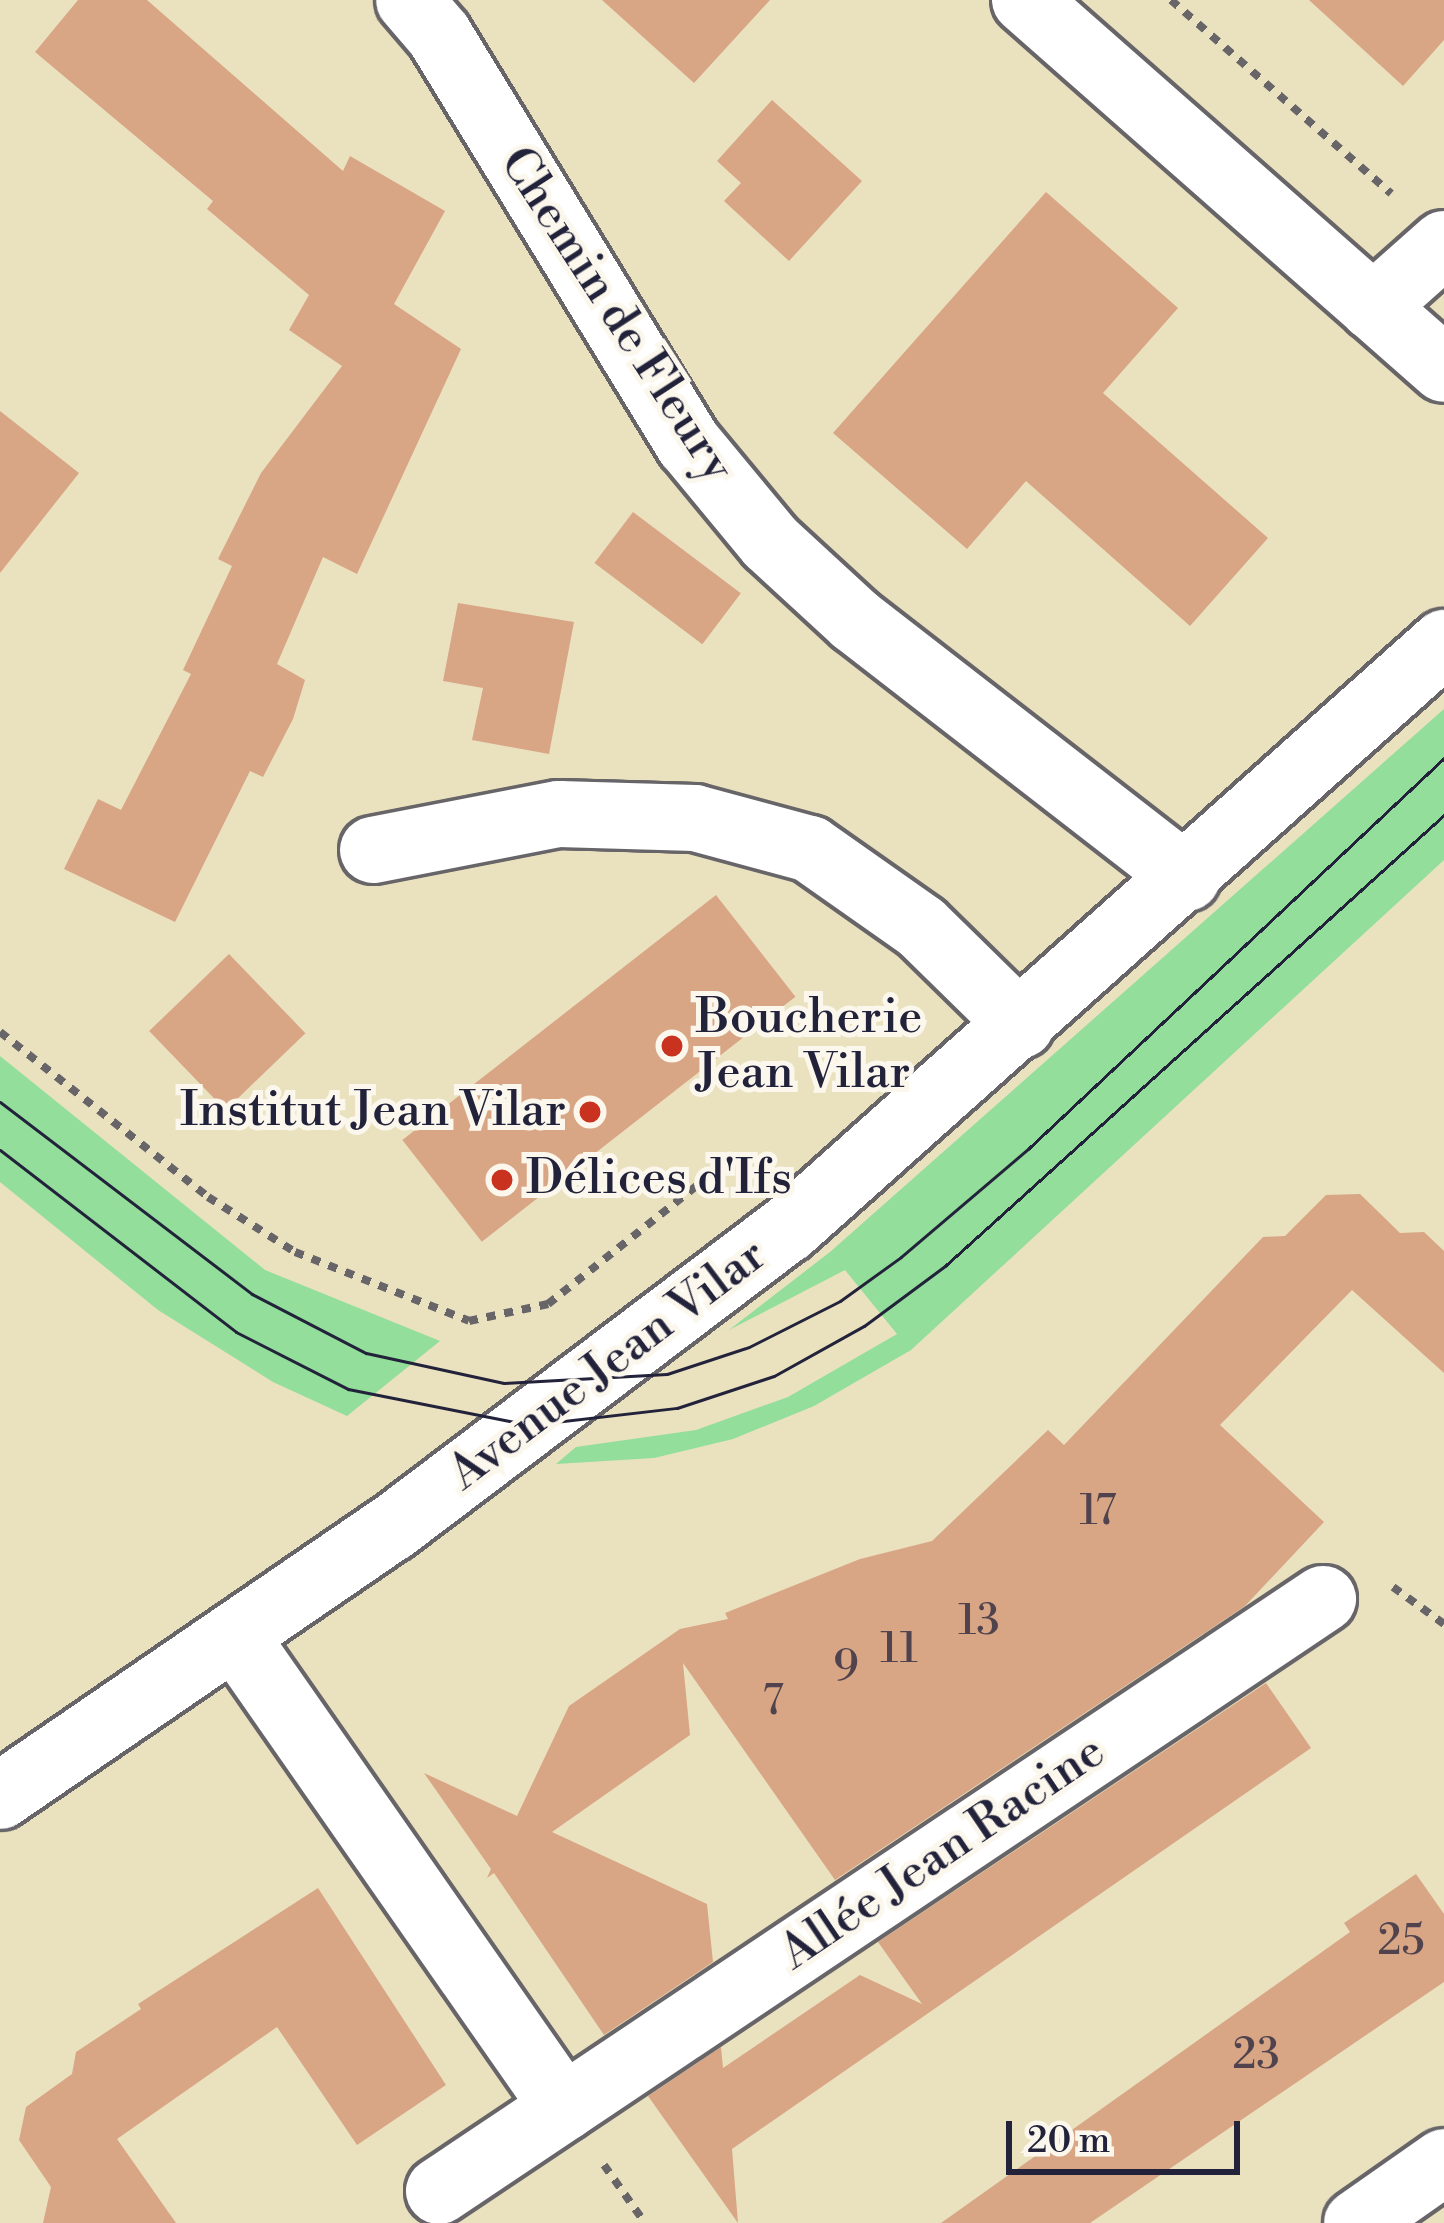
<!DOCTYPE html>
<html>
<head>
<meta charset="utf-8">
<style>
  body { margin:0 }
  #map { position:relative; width:1444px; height:2223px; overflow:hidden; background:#eae1bf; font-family:"Libre Bodoni",serif }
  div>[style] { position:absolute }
  .green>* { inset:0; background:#92de9a }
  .building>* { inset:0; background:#d8a685; transform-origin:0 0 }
  .path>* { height:8px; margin-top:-4px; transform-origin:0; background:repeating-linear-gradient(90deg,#686569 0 9px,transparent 0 18px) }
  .roads { filter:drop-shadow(3px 0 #686569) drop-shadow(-3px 0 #686569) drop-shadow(0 3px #686569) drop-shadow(0 -3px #686569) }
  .minor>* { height:66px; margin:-33px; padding:0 33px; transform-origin:33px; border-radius:33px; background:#fff }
  .major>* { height:66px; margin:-33px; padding:0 33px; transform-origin:33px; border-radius:33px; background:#fff }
  .tram>* { height:3px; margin:-1.5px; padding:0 1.5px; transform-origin:1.5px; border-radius:1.5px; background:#22223b }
  .dots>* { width:33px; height:33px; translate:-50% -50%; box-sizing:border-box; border:6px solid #fbf7ec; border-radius:50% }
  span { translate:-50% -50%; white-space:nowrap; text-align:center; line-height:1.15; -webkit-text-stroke:10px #fbf7ec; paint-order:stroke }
  .number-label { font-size:42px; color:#50434e }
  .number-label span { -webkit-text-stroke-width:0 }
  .street-label { font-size:48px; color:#22223b }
  .poi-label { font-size:48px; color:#22223b }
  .left { translate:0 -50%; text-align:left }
  .right { translate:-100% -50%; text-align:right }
  .scale { position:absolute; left:1006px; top:2121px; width:234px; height:54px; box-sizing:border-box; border:6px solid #22223b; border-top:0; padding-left:15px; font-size:36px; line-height:42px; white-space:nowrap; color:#22223b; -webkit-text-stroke:9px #fbf7ec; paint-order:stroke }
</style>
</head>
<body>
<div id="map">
  <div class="green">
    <div style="clip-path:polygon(1444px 709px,1444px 860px,911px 1350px,814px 1406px,733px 1439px,654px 1458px,556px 1464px,576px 1447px,696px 1430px,788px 1397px,897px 1334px,845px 1270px,729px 1330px,830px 1252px)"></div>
    <div style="clip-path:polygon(0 1056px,265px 1270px,440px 1341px,347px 1416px,273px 1382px,158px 1310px,0 1182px)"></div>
  </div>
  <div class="building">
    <div style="clip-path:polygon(78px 0,147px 0,343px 171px,350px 156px,445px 211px,394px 304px,461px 349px,357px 574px,323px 557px,277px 664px,305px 680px,293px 719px,263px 777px,250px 771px,175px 922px,64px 869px,98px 799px,121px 810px,191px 674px,183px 670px,232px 566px,218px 559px,261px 473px,342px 366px,289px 330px,309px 295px,207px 209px,213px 201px,35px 52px)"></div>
    <div style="clip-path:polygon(602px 0,770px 0,694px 83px)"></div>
    <div style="clip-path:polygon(1309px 0,1444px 0,1444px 40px,1403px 86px)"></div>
    <div style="clip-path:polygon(772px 100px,862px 181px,789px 261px,724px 201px,741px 183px,717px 161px)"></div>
    <div style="clip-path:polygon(1046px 192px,1178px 308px,1103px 393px,1268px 538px,1190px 626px,1026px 481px,967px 549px,833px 433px)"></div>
    <div style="clip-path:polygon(0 411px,79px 473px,0 573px)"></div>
    <div style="left:633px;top:512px;width:135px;height:64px;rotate:37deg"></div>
    <div style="clip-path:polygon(458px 603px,574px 622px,549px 754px,472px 740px,483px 688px,443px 681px)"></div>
    <div style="left:716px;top:895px;width:129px;height:398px;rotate:52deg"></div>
    <div style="left:229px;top:954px;width:110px;height:111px;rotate:46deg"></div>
    <div style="clip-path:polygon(1360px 1194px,1400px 1233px,1424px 1232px,1444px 1251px,1444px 1373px,1352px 1290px,1220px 1425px,1324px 1522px,1245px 1606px,835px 1880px,683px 1663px,690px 1735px,552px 1832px,707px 1904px,713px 1962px,604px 2035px,494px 1873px,487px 1878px,491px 1869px,424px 1773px,517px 1816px,569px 1706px,680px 1629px,728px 1619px,725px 1613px,860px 1559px,932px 1541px,1048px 1430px,1064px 1445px,1263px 1237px,1285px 1236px,1326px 1195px)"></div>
    <div style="clip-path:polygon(1266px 1683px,1311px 1748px,732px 2149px,738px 2223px,648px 2096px,721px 2047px,723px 2068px,860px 1975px,922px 2004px,878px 1942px)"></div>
    <div style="clip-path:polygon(1416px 1874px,1444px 1914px,1444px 1982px,1090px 2223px,941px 2223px,1350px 1932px,1344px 1923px)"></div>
    <div style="clip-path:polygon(318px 1888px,446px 2085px,357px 2145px,277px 2027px,117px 2139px,176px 2223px,43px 2223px,51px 2187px,19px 2140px,26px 2107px,72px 2074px,76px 2052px,141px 2009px,138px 2004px)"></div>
  </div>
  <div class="path">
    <div style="left:1171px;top:0;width:293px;rotate:41.3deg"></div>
    <div style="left:0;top:1032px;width:265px;rotate:38.4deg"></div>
    <div style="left:208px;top:1197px;width:103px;rotate:32.3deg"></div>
    <div style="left:295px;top:1252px;width:187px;rotate:21.6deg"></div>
    <div style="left:469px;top:1321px;width:81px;rotate:-12.1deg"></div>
    <div style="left:548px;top:1304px;width:230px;rotate:-38.5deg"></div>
    <div style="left:728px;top:1161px;width:17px;rotate:50deg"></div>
    <div style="left:1393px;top:1587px;width:63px;rotate:36deg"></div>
    <div style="left:604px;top:2165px;width:71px;rotate:54.7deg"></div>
  </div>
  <div class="roads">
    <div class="minor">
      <div style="left:409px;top:0;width:46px;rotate:49.4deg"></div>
      <div style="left:439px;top:35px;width:479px;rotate:58.6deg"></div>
      <div style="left:689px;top:444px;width:127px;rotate:50.4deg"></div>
      <div style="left:770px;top:542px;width:117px;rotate:42.6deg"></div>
      <div style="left:856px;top:621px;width:419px;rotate:37.8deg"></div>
      <div style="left:1025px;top:0;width:558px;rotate:41.37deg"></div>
      <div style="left:1373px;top:307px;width:95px;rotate:-41.6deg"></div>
      <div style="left:373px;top:850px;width:189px;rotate:-11deg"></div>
      <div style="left:559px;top:814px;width:136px;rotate:1.7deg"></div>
      <div style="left:695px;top:818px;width:119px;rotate:15.1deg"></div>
      <div style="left:810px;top:849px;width:136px;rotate:35.1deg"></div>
      <div style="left:921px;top:927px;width:140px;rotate:44.4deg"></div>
      <div style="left:235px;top:1636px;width:575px;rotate:55.12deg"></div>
      <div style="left:439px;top:2191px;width:1064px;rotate:-33.81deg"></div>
      <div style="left:1357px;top:2223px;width:106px;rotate:-35deg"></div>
    </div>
    <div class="major">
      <div style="left:0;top:1796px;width:475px;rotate:-34.4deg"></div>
      <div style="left:392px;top:1528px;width:496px;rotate:-37.1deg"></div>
      <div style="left:788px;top:1229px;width:880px;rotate:-41.77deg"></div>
    </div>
  </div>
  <div class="tram">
    <div style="left:0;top:1102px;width:317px;rotate:37.3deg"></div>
    <div style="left:252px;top:1294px;width:128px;rotate:27.4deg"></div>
    <div style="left:366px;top:1353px;width:141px;rotate:12.3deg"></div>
    <div style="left:504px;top:1383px;width:163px;rotate:-3.2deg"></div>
    <div style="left:667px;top:1374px;width:86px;rotate:-18.2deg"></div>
    <div style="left:749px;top:1347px;width:102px;rotate:-26.8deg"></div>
    <div style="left:840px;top:1301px;width:75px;rotate:-35.8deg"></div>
    <div style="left:901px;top:1257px;width:168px;rotate:-40.4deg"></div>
    <div style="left:1029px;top:1148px;width:569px;rotate:-43.22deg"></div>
    <div style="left:0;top:1150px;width:298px;rotate:37.6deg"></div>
    <div style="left:236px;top:1332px;width:126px;rotate:27deg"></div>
    <div style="left:348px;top:1389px;width:185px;rotate:11.2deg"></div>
    <div style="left:529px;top:1425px;width:149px;rotate:-6.6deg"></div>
    <div style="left:677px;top:1408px;width:102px;rotate:-18.3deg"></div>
    <div style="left:774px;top:1376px;width:103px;rotate:-29.1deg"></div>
    <div style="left:864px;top:1326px;width:102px;rotate:-36.6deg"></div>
    <div style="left:946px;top:1265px;width:671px;rotate:-42.1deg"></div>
  </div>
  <div class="dots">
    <div style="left:672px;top:1046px;background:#c8321e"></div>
    <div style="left:590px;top:1112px;background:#c8321e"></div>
    <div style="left:502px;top:1180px;background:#c8321e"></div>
  </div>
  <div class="number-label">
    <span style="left:1098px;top:1512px">17</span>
    <span style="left:979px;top:1622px">13</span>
    <span style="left:899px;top:1650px">11</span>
    <span style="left:846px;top:1668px">9</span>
    <span style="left:773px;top:1702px">7</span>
    <span style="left:1401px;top:1942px">25</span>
    <span style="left:1256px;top:2056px">23</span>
  </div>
  <div class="street-label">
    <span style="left:616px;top:315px;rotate:57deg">Chemin de Fleury</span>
    <span style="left:608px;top:1365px;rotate:-37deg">Avenue Jean Vilar</span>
    <span style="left:943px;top:1853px;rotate:-34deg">Allée Jean Racine</span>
  </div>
  <div class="poi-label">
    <span class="left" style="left:696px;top:1046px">Boucherie<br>Jean Vilar</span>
    <span class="right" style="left:566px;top:1112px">Institut Jean Vilar</span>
    <span class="left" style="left:526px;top:1180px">Délices d'Ifs</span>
  </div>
  <div class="scale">20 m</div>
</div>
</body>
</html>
